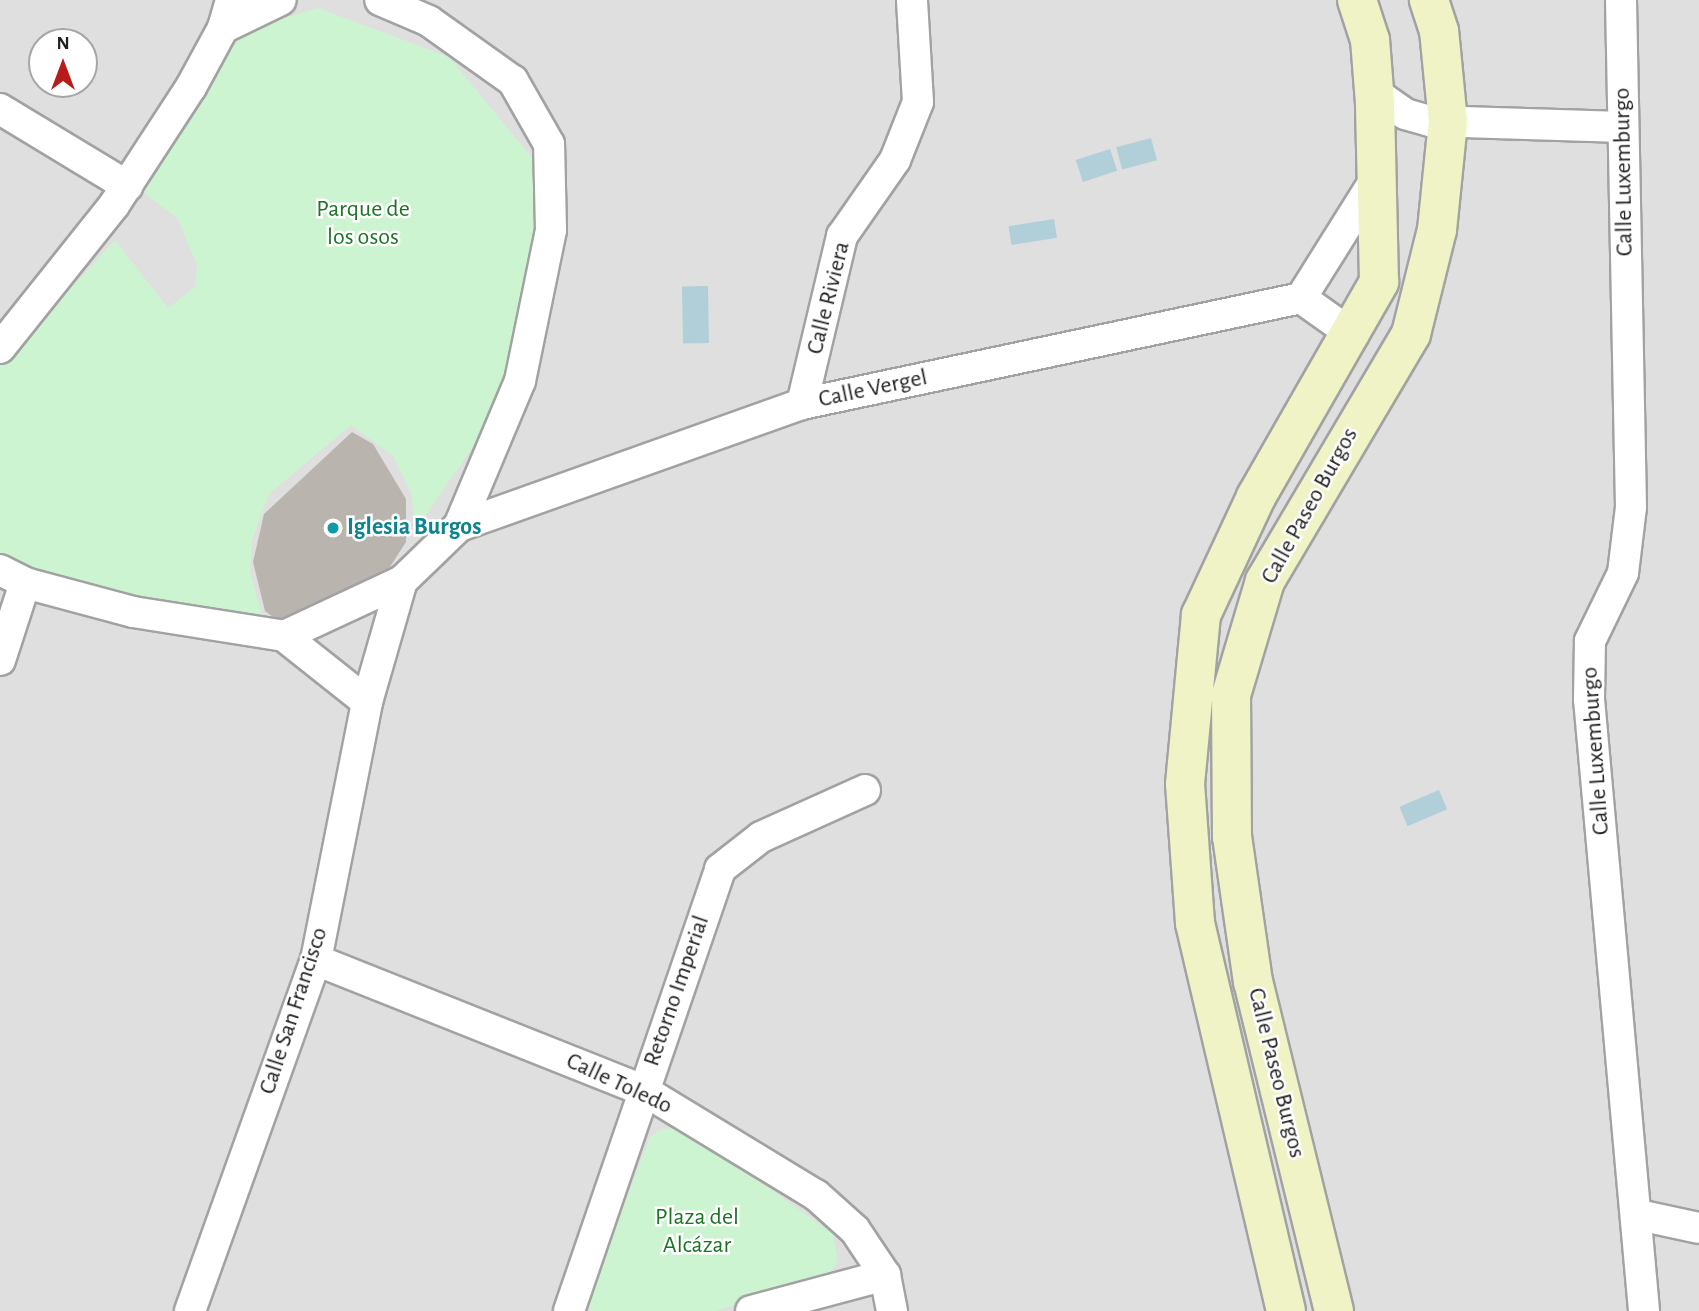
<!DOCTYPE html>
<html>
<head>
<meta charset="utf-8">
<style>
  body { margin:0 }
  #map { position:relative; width:1699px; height:1311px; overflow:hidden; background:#f0eee9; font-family:"Alegreya Sans",sans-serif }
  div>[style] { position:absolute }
  .residential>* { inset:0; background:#dfdfdf }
  .park>* { inset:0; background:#cdf4d0 }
  .water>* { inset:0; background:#b0cfd8; transform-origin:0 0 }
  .building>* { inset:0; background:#bab4af }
  .roads { filter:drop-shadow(2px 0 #a2a2a2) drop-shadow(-2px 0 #a2a2a2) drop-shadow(0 2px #a2a2a2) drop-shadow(0 -2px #a2a2a2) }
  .street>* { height:30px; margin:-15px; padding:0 15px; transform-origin:15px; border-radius:15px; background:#fff }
  .secondary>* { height:38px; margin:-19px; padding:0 19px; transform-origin:19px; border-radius:19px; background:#f0f3c5 }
  .dots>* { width:19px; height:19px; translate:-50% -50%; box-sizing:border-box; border:4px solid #fff; border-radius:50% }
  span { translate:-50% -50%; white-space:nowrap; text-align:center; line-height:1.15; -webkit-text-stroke:5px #fff; paint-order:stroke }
  .street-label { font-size:24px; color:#212121 }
  .park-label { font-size:24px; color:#1a7422 }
  .culture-label { font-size:24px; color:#0d838f; font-weight:700 }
  .left { translate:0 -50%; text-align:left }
  .north { position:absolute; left:28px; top:28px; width:70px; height:70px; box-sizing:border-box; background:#fff; border:2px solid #a6a6a6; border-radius:50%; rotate:0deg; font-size:19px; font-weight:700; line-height:28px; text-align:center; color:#212121 }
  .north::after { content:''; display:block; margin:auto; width:24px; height:32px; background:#b91a1a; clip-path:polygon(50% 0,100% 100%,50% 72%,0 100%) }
</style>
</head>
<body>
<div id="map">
  <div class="residential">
    <div style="clip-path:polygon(evenodd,0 0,1699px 0,1699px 1311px,0 1311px,0 0,42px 42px,84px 42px,84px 84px,42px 84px,42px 42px)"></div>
  </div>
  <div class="park">
    <div style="clip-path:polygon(318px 8px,449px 57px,532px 158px,535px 242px,501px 390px,474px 445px,416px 529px,411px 493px,393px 456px,351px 425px,269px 494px,252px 540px,250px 572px,265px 626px,110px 604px,0 553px,0 365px,115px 240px,168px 308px,195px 287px,197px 265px,178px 219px,141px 190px,203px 74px,245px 30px)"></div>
    <div style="clip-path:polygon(684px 1127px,833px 1234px,838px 1261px,829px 1275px,716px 1311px,591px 1311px,588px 1298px,650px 1137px,661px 1129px)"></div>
  </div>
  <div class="water">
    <div style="left:1151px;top:138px;width:23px;height:36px;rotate:75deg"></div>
    <div style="left:1110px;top:149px;width:23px;height:36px;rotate:72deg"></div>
    <div style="left:1054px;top:219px;width:19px;height:46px;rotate:81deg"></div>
    <div style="left:708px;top:286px;width:57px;height:26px;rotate:89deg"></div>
    <div style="left:1439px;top:790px;width:21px;height:43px;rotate:67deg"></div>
  </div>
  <div class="building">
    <div style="clip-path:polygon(352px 432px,373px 444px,406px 499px,406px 542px,386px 573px,280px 622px,265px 611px,253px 562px,264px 514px)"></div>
  </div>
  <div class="roads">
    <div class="street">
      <div style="left:1621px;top:0;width:507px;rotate:88.87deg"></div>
      <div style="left:1631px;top:507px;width:66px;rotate:96.9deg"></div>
      <div style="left:1623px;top:573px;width:76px;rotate:115.9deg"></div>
      <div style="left:1590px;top:641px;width:58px;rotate:91deg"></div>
      <div style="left:1589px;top:699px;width:614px;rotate:84.86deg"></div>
      <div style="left:223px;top:28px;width:64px;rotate:-25.8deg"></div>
      <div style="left:1374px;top:92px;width:38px;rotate:35deg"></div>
      <div style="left:1405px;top:114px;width:26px;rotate:16deg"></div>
      <div style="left:1430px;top:121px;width:193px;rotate:1.8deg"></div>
      <div style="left:0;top:109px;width:149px;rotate:31.2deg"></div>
      <div style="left:1301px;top:298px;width:64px;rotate:35.4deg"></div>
      <div style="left:0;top:348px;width:183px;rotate:-51.4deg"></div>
      <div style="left:114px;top:205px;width:141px;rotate:-56.9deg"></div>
      <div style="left:191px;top:87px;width:67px;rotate:-61.5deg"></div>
      <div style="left:223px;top:28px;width:29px;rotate:-74deg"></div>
      <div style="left:802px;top:404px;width:173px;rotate:-76.6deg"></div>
      <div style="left:842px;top:236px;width:93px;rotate:-55.1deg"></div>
      <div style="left:895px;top:160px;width:62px;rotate:-68.4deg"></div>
      <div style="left:918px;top:102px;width:102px;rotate:-93.4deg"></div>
      <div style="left:459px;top:526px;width:364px;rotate:-19.6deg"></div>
      <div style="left:802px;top:404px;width:510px;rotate:-11.99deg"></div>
      <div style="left:1301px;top:298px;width:143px;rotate:-57.9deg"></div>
      <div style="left:0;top:570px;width:28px;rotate:27deg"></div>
      <div style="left:25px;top:583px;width:112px;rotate:15deg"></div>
      <div style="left:133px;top:612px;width:153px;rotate:9deg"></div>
      <div style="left:284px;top:636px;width:130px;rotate:-25deg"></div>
      <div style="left:402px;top:581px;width:79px;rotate:-44deg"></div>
      <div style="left:459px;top:526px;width:157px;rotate:-67.2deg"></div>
      <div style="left:520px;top:381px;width:154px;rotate:-78.4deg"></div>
      <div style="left:551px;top:230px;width:86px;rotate:-91.3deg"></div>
      <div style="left:549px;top:144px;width:73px;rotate:-119.7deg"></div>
      <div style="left:513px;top:81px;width:103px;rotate:-144.5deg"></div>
      <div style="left:429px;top:21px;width:53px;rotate:-156.8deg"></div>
      <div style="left:284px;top:636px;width:106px;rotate:38.5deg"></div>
      <div style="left:0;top:660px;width:81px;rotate:-72deg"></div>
      <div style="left:316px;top:960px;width:352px;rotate:21.7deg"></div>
      <div style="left:643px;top:1090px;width:202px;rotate:31.3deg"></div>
      <div style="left:816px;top:1195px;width:52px;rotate:41.9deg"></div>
      <div style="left:855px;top:1230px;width:54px;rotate:56.3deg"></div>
      <div style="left:885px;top:1275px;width:37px;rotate:79deg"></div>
      <div style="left:1639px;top:1215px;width:61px;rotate:12.2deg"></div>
      <div style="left:190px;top:1311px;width:373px;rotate:-70.3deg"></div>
      <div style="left:316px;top:960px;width:263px;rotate:-78.8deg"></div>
      <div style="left:367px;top:702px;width:126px;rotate:-73.9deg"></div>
      <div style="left:569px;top:1311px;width:467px;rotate:-71.1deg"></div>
      <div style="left:720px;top:869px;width:52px;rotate:-38deg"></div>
      <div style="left:761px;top:837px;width:114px;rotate:-24.3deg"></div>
      <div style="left:751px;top:1311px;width:139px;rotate:-15deg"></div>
    </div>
    <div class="secondary">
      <div style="left:1286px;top:1311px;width:399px;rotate:-103.2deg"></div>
      <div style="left:1195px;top:923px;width:139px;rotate:-94.1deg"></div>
      <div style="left:1185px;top:784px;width:170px;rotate:-84.6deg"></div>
      <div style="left:1201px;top:615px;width:130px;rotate:-65deg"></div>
      <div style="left:1256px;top:497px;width:248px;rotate:-60.2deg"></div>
      <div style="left:1379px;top:282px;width:179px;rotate:-91.3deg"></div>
      <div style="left:1375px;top:103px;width:63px;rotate:-94.5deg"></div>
      <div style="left:1370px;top:40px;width:42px;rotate:-108deg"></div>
      <div style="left:1334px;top:1311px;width:339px;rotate:-103.8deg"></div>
      <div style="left:1253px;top:982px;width:147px;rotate:-98.2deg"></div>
      <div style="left:1232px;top:837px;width:142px;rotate:-90.4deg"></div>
      <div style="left:1231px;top:695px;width:119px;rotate:-73.4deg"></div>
      <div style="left:1265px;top:581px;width:287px;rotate:-59.4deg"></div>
      <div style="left:1411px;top:334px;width:107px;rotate:-76deg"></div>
      <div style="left:1437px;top:230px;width:109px;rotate:-84.2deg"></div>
      <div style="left:1448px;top:122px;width:91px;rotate:-95.6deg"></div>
      <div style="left:1439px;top:31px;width:33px;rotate:-108deg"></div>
    </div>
  </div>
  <div class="dots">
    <div style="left:333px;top:528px;background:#0f9aa8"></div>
  </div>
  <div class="street-label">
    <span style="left:1624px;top:172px;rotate:-91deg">Calle Luxemburgo</span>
    <span style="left:829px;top:298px;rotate:-76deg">Calle Riviera</span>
    <span style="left:873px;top:389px;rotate:-12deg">Calle Vergel</span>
    <span style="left:1310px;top:506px;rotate:-61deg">Calle Paseo Burgos</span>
    <span style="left:1596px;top:751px;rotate:-94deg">Calle Luxemburgo</span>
    <span style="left:677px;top:991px;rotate:-71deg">Retorno Imperial</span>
    <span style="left:294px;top:1011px;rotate:-72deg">Calle San Francisco</span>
    <span style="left:1276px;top:1073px;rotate:76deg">Calle Paseo Burgos</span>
    <span style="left:619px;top:1084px;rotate:25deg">Calle Toledo</span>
  </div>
  <div class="park-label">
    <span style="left:363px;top:224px">Parque de<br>los osos</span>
    <span style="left:697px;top:1232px">Plaza del<br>Alcázar</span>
  </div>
  <div class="culture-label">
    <span class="left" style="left:347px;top:528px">Iglesia Burgos</span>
  </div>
  <div class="north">N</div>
</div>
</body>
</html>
